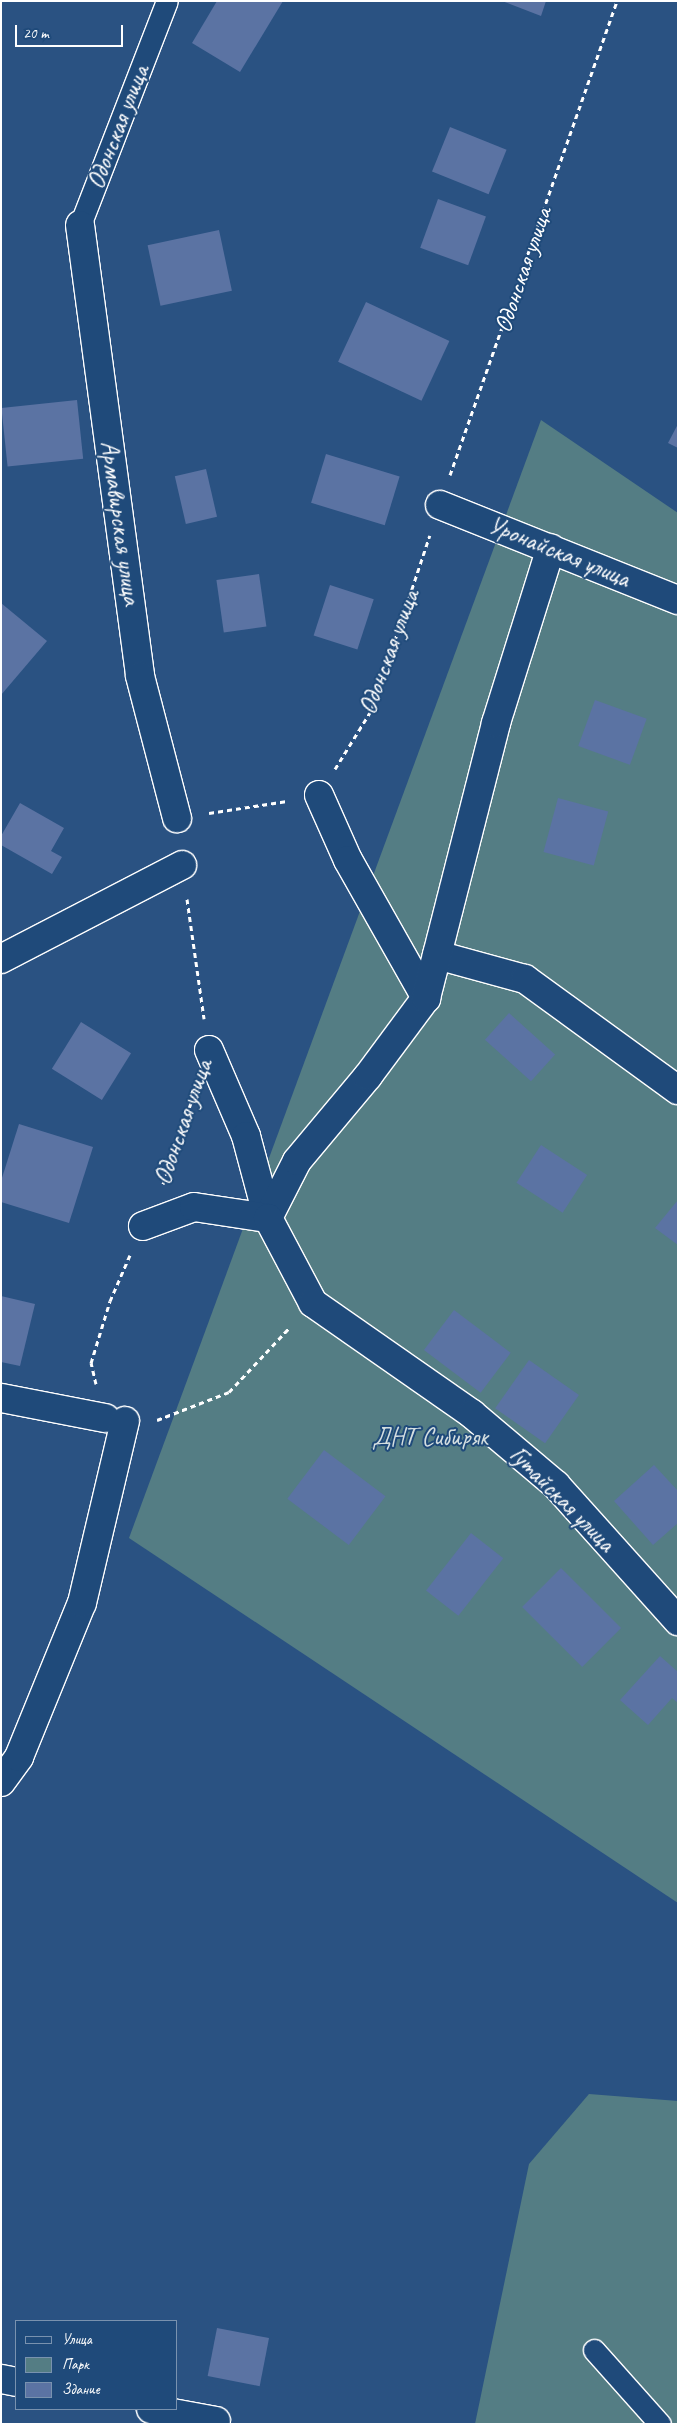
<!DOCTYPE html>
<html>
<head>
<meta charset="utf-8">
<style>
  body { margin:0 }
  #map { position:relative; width:679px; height:2425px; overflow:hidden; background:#2a5282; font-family:Caveat,sans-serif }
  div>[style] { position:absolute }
  .green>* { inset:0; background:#547d84 }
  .building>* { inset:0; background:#5b73a3; transform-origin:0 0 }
  .path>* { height:3px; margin-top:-1.5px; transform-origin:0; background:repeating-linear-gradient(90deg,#fff 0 5px,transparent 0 9px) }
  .roads { filter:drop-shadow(1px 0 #fff) drop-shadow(-1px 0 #fff) drop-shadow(0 1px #fff) drop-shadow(0 -1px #fff) }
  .service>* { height:21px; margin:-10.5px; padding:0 10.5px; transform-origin:10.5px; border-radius:10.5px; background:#1f4a7a }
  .minor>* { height:28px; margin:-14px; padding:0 14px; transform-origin:14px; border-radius:14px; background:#1f4a7a }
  span { translate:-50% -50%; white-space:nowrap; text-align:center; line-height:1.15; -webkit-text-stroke:4px #1f4a7a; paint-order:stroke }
  .street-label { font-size:25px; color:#fff }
  .park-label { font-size:25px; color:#d4dee0 }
  .frame { position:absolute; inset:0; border:2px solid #fff; pointer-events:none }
  .legend { position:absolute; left:15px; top:2320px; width:162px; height:90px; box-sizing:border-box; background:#1f4a7a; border:1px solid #7992af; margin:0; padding:6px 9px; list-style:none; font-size:15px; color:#fff }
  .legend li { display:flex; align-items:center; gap:10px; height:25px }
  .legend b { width:25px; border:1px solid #7992af }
  .scale { position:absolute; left:15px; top:25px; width:108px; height:22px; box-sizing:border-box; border:2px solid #fff; border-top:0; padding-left:6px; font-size:15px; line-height:18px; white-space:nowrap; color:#fff; -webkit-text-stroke:4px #1f4a7a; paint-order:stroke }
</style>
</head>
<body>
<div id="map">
  <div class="green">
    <div style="clip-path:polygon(541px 420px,678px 513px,678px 1903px,129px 1538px)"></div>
    <div style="clip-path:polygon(589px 2094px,678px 2101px,678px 2424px,475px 2424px,529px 2164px)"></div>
  </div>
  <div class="building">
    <div style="clip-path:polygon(217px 1px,283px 1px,240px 72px,192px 43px)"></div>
    <div style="clip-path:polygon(502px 1px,546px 1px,541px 16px)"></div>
    <div style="left:450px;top:127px;width:61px;height:48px;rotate:22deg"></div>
    <div style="left:438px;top:199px;width:51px;height:52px;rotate:20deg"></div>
    <div style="left:219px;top:230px;width:62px;height:73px;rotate:78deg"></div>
    <div style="left:366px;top:302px;width:92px;height:66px;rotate:25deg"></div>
    <div style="left:77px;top:400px;width:59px;height:76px;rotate:84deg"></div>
    <div style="clip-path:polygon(678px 424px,678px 448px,668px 443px)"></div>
    <div style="left:326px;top:454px;width:77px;height:51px;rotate:17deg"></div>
    <div style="left:206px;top:469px;width:49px;height:32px;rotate:77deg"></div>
    <div style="left:259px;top:574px;width:53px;height:43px;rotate:82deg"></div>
    <div style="left:330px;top:585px;width:46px;height:53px;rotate:18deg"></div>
    <div style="clip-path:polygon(1px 603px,47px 641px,1px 695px)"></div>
    <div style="left:595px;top:700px;width:55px;height:49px;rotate:20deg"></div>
    <div style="left:558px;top:798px;width:52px;height:56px;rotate:15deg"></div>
    <div style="clip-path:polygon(20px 803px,64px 828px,51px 851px,62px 857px,52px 874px,1px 845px,1px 836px)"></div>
    <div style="left:509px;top:1013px;width:62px;height:36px;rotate:42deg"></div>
    <div style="left:81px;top:1022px;width:59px;height:55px;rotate:32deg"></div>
    <div style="clip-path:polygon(19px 1124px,93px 1147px,69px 1223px,1px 1202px,1px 1181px)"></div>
    <div style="left:541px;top:1145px;width:55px;height:45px;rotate:33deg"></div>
    <div style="clip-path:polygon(678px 1200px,678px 1245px,655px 1228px)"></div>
    <div style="clip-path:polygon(1px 1296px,35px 1304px,20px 1366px,1px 1362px)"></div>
    <div style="left:454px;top:1310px;width:71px;height:50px;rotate:37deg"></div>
    <div style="left:529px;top:1360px;width:61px;height:59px;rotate:35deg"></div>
    <div style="left:324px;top:1450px;width:77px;height:61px;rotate:37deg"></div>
    <div style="clip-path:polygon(654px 1465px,678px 1491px,678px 1523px,653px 1545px,614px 1501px)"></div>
    <div style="left:471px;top:1533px;width:41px;height:73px;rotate:38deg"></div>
    <div style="left:561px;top:1568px;width:85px;height:55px;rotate:45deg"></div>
    <div style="clip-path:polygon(660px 1656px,678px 1672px,678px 1703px,672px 1698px,648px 1725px,620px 1700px)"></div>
    <div style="left:217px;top:2328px;width:53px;height:49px;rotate:11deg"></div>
  </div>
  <div class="path">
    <div style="left:450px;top:475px;width:503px;rotate:-70.59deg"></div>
    <div style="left:335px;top:769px;width:70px;rotate:-58.3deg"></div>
    <div style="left:372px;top:709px;width:183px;rotate:-71.6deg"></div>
    <div style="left:209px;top:813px;width:79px;rotate:-8.7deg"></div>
    <div style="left:187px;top:899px;width:121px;rotate:81.9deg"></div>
    <div style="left:163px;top:1184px;width:92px;rotate:-71deg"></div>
    <div style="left:96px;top:1384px;width:22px;rotate:-103deg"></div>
    <div style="left:91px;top:1363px;width:65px;rotate:-73deg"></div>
    <div style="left:110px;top:1301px;width:50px;rotate:-66.5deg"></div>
    <div style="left:157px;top:1420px;width:77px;rotate:-21.3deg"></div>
    <div style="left:229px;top:1392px;width:89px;rotate:-46.8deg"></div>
  </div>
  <div class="roads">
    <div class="service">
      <div style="left:80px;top:225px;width:240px;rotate:-68.8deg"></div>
      <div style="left:594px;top:2350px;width:99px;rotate:48.3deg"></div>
    </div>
    <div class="minor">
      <div style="left:80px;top:225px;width:455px;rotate:82.4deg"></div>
      <div style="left:140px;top:676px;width:147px;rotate:75.4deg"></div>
      <div style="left:440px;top:505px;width:256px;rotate:21.8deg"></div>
      <div style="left:319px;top:795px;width:71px;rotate:66deg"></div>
      <div style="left:348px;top:860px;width:159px;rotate:60.5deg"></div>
      <div style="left:437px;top:955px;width:91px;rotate:15.3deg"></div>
      <div style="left:525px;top:979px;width:189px;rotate:36deg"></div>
      <div style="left:1px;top:959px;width:204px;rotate:-27.4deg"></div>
      <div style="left:209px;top:1050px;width:94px;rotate:66.7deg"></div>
      <div style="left:246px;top:1136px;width:85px;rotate:75deg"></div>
      <div style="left:268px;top:1218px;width:64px;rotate:-63deg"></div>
      <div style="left:297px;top:1161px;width:111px;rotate:-50.1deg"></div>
      <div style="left:368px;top:1076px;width:97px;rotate:-53.4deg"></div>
      <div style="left:426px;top:998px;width:284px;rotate:-75.7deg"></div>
      <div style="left:496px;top:723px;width:183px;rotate:-72.6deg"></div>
      <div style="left:143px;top:1226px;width:54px;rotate:-20.4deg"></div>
      <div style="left:194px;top:1207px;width:75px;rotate:8.5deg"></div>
      <div style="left:268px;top:1218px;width:96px;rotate:62.1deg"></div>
      <div style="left:313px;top:1303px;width:194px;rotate:34.9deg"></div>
      <div style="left:472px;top:1414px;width:110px;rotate:40.2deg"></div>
      <div style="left:556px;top:1485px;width:183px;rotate:48.1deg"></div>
      <div style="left:1px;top:1398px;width:106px;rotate:10.9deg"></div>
      <div style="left:1px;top:1782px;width:31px;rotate:-54deg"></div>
      <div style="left:19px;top:1757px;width:166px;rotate:-67.8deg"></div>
      <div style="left:82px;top:1603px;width:187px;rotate:-76.7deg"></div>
      <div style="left:1px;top:2379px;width:15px;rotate:11deg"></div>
      <div style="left:151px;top:2409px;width:66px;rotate:10.5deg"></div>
    </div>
  </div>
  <div class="street-label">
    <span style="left:118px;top:127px;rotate:-69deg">Одонская улица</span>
    <span style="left:523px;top:270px;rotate:-71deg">Одонская улица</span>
    <span style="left:120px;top:523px;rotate:82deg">Армавирская улица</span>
    <span style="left:559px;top:552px;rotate:22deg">Уронайская улица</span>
    <span style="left:389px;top:652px;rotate:-70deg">Одонская улица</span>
    <span style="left:183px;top:1122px;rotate:-71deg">Одонская улица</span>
    <span style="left:562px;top:1499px;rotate:45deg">Гутайская улица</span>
  </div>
  <div class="park-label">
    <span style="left:430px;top:1437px">ДНТ Сибиряк</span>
  </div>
  <div class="frame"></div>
  <ul class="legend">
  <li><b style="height:6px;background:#1f4a7a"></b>Улица</li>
  <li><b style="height:14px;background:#547d84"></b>Парк</li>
  <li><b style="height:14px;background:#5b73a3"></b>Здание</li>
  </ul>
  <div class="scale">20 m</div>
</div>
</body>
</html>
